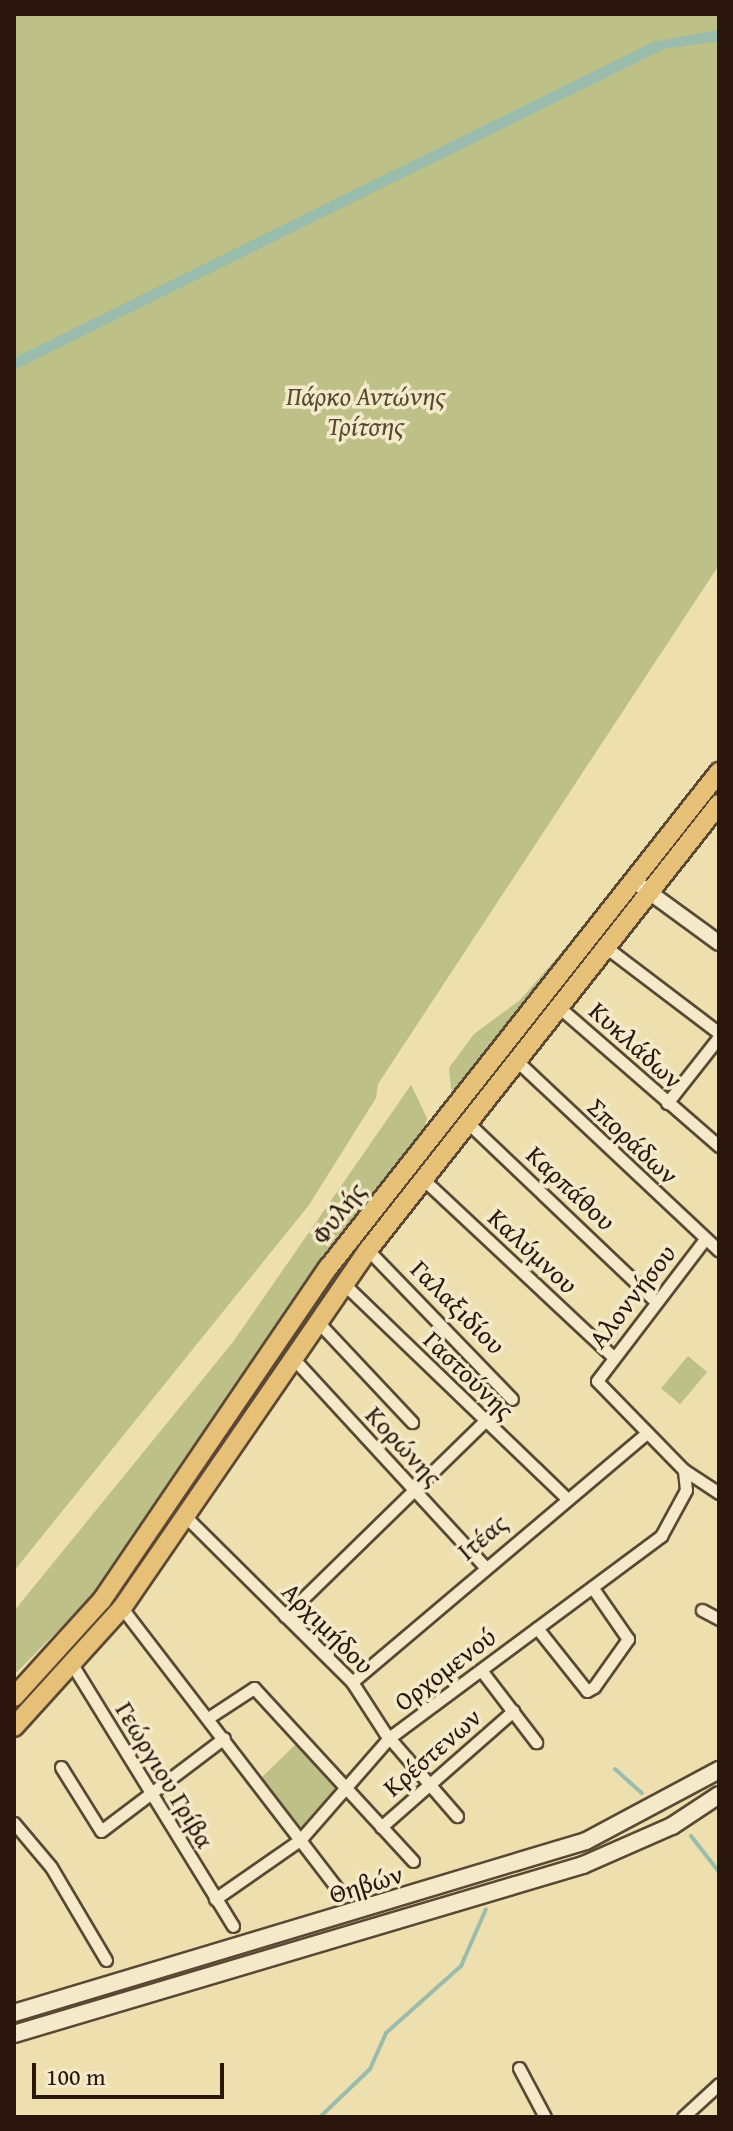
<!DOCTYPE html>
<html>
<head>
<meta charset="utf-8">
<style>
  body { margin:0 }
  #map { position:relative; width:733px; height:2131px; overflow:hidden; background:#eedfae; font-family:"Gentium Book Plus",serif }
  div>[style] { position:absolute }
  .green>* { inset:0; background:#bdc087; transform-origin:0 0 }
  .water>* { inset:0; background:#99bcac }
  .stream>* { height:4px; margin:-2px; padding:0 2px; transform-origin:2px; border-radius:2px; background:#99bcac }
  .roads { filter:drop-shadow(2px 0 #5b4834) drop-shadow(-2px 0 #5b4834) drop-shadow(0 2px #5b4834) drop-shadow(0 -2px #5b4834) }
  .minor>* { height:11px; margin:-5.5px; padding:0 5.5px; transform-origin:5.5px; border-radius:5.5px; background:#f4eaca }
  .tertiary>* { height:14px; margin:-7px; padding:0 7px; transform-origin:7px; border-radius:7px; background:#f4eaca }
  .secondary>* { height:16px; margin:-8px; padding:0 8px; transform-origin:8px; border-radius:8px; background:#f4eaca }
  .primary>* { height:18px; margin:-9px; padding:0 9px; transform-origin:9px; border-radius:9px; background:#e7c077 }
  span { translate:-50% -50%; white-space:nowrap; text-align:center; line-height:1.15; -webkit-text-stroke:7px #f4eaca; paint-order:stroke }
  .park-label { font-size:26px; color:#564931; font-style:italic }
  .street-label { font-size:26px; color:#2a160c }
  .frame { position:absolute; inset:0; border:16px solid #2a160c; pointer-events:none }
  .scale { position:absolute; left:32px; top:2063px; width:192px; height:36px; box-sizing:border-box; border:4px solid #2a160c; border-top:0; padding-left:10px; font-size:24px; line-height:28px; white-space:nowrap; color:#2a160c; -webkit-text-stroke:6px #f4eaca; paint-order:stroke }
</style>
</head>
<body>
<div id="map">
  <div class="green">
    <div style="clip-path:polygon(14px 14px,719px 14px,719px 565px,378px 1084px,376px 1098px,309px 1205px,14px 1571px)"></div>
    <div style="clip-path:polygon(602px 906px,454px 1091px,451px 1089px,449px 1068px,474px 1034px,520px 1000px)"></div>
    <div style="clip-path:polygon(411px 1085px,427px 1118px,423px 1134px,296px 1294px,96px 1592px,14px 1675px,14px 1611px,233px 1342px)"></div>
    <div style="left:688px;top:1356px;width:25px;height:42px;rotate:40deg"></div>
    <div style="clip-path:polygon(295px 1745px,338px 1790px,303px 1831px,260px 1779px)"></div>
  </div>
  <div class="water">
    <div style="clip-path:polygon(719px 30px,719px 41px,664px 49px,14px 370px,14px 358px,653px 42px)"></div>
  </div>
  <div class="stream">
    <div style="left:615px;top:1769px;width:36px;rotate:42deg"></div>
    <div style="left:691px;top:1836px;width:46px;rotate:52.1deg"></div>
    <div style="left:320px;top:2117px;width:69px;rotate:-43.8deg"></div>
    <div style="left:370px;top:2069px;width:39px;rotate:-66deg"></div>
    <div style="left:386px;top:2033px;width:101px;rotate:-41.8deg"></div>
    <div style="left:461px;top:1966px;width:62px;rotate:-66.3deg"></div>
  </div>
  <div class="roads">
    <div class="minor">
      <div style="left:607px;top:948px;width:141px;rotate:37.2deg"></div>
      <div style="left:560px;top:1008px;width:211px;rotate:41deg"></div>
      <div style="left:517px;top:1061px;width:277px;rotate:43.2deg"></div>
      <div style="left:667px;top:1103px;width:84px;rotate:-51.8deg"></div>
      <div style="left:465px;top:1120px;width:264px;rotate:43.6deg"></div>
      <div style="left:423px;top:1179px;width:259px;rotate:43.1deg"></div>
      <div style="left:705px;top:1239px;width:178px;rotate:127.3deg"></div>
      <div style="left:597px;top:1381px;width:124px;rotate:45.7deg"></div>
      <div style="left:684px;top:1470px;width:42px;rotate:33.3deg"></div>
      <div style="left:368px;top:1250px;width:207px;rotate:46deg"></div>
      <div style="left:344px;top:1284px;width:307px;rotate:43.9deg"></div>
      <div style="left:317px;top:1321px;width:139px;rotate:46.8deg"></div>
      <div style="left:292px;top:1357px;width:282px;rotate:47.4deg"></div>
      <div style="left:186px;top:1517px;width:234px;rotate:44.8deg"></div>
      <div style="left:352px;top:1682px;width:61px;rotate:57.1deg"></div>
      <div style="left:385px;top:1733px;width:110px;rotate:49.1deg"></div>
      <div style="left:122px;top:1608px;width:354px;rotate:52.5deg"></div>
      <div style="left:702px;top:1610px;width:19px;rotate:28deg"></div>
      <div style="left:285px;top:1616px;width:279px;rotate:-44.3deg"></div>
      <div style="left:537px;top:1628px;width:80px;rotate:51.6deg"></div>
      <div style="left:587px;top:1691px;width:8px;rotate:-30deg"></div>
      <div style="left:594px;top:1687px;width:59px;rotate:-54.7deg"></div>
      <div style="left:628px;top:1639px;width:63px;rotate:-124.7deg"></div>
      <div style="left:70px;top:1661px;width:311px;rotate:58.4deg"></div>
      <div style="left:481px;top:1670px;width:91px;rotate:52.6deg"></div>
      <div style="left:352px;top:1682px;width:386px;rotate:-40.2deg"></div>
      <div style="left:208px;top:1718px;width:55px;rotate:-33.1deg"></div>
      <div style="left:254px;top:1688px;width:235px;rotate:47.4deg"></div>
      <div style="left:61px;top:1767px;width:75px;rotate:58deg"></div>
      <div style="left:101px;top:1831px;width:154px;rotate:-37.1deg"></div>
      <div style="left:14px;top:1823px;width:57px;rotate:49.9deg"></div>
      <div style="left:51px;top:1867px;width:108px;rotate:59.4deg"></div>
      <div style="left:381px;top:1827px;width:176px;rotate:-41.3deg"></div>
      <div style="left:215px;top:1899px;width:103px;rotate:-34.8deg"></div>
      <div style="left:300px;top:1840px;width:135px;rotate:-48.9deg"></div>
      <div style="left:389px;top:1738px;width:339px;rotate:-36.6deg"></div>
      <div style="left:661px;top:1536px;width:52px;rotate:-61.5deg"></div>
      <div style="left:686px;top:1490px;width:20px;rotate:-96deg"></div>
      <div style="left:519px;top:2068px;width:55px;rotate:62deg"></div>
      <div style="left:683px;top:2117px;width:49px;rotate:-42.5deg"></div>
    </div>
    <div class="tertiary">
      <div style="left:634px;top:881px;width:105px;rotate:36.1deg"></div>
    </div>
    <div class="secondary">
      <div style="left:14px;top:2013px;width:597px;rotate:-16.74deg"></div>
      <div style="left:586px;top:1841px;width:151px;rotate:-28.1deg"></div>
      <div style="left:14px;top:2034px;width:594px;rotate:-16.54deg"></div>
      <div style="left:583px;top:1865px;width:97px;rotate:-23.7deg"></div>
      <div style="left:672px;top:1826px;width:56px;rotate:-33.4deg"></div>
    </div>
    <div class="primary">
      <div style="left:14px;top:1697px;width:131px;rotate:-47.8deg"></div>
      <div style="left:102px;top:1600px;width:402px;rotate:-55.8deg"></div>
      <div style="left:328px;top:1268px;width:632px;rotate:-51.75deg"></div>
      <div style="left:14px;top:1727px;width:161px;rotate:-47.8deg"></div>
      <div style="left:122px;top:1608px;width:434px;rotate:-55.5deg"></div>
      <div style="left:368px;top:1250px;width:568px;rotate:-51.8deg"></div>
    </div>
  </div>
  <div class="park-label">
    <span style="left:366px;top:411px">Πάρκο Αντώνης<br>Τρίτσης</span>
  </div>
  <div class="street-label">
    <span style="left:636px;top:1045px;rotate:42deg">Κυκλάδων</span>
    <span style="left:633px;top:1141px;rotate:43deg">Σποράδων</span>
    <span style="left:571px;top:1188px;rotate:43deg">Καρπάθου</span>
    <span style="left:338px;top:1213px;rotate:-52deg">Φυλής</span>
    <span style="left:533px;top:1251px;rotate:43deg">Καλύμνου</span>
    <span style="left:632px;top:1296px;rotate:-52deg">Αλοννήσου</span>
    <span style="left:458px;top:1307px;rotate:45deg">Γαλαξιδίου</span>
    <span style="left:469px;top:1375px;rotate:44deg">Γαστούνης</span>
    <span style="left:404px;top:1446px;rotate:47deg">Κορώνης</span>
    <span style="left:482px;top:1537px;rotate:-40deg">Ιτέας</span>
    <span style="left:328px;top:1628px;rotate:45deg">Αρχιμήδου</span>
    <span style="left:445px;top:1669px;rotate:-37deg">Ορχομενού</span>
    <span style="left:432px;top:1752px;rotate:-41deg">Κρέστενων</span>
    <span style="left:165px;top:1775px;rotate:59deg">Γεώργιου Γρίβα</span>
    <span style="left:366px;top:1884px;rotate:-17deg">Θηβών</span>
  </div>
  <div class="frame"></div>
  <div class="scale">100 m</div>
</div>
</body>
</html>
